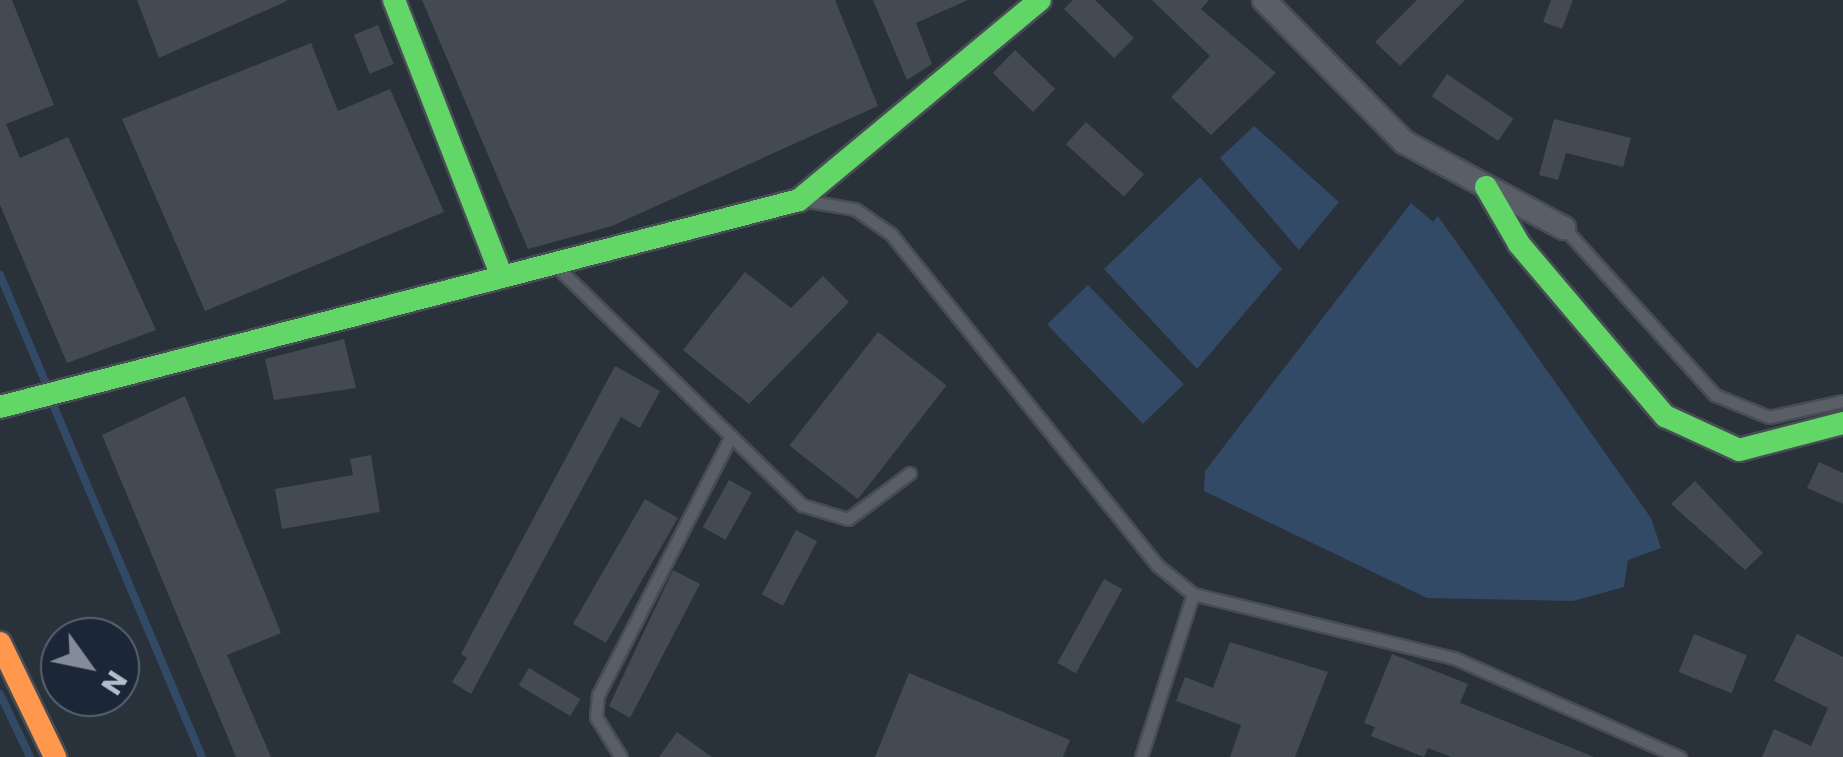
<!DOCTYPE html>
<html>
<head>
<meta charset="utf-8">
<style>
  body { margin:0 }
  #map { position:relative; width:1843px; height:757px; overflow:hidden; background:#29313a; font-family:Poppins,sans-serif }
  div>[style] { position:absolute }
  .water>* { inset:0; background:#334a66; transform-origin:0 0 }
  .stream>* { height:8px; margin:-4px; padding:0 4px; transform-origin:4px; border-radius:4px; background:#334a66 }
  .building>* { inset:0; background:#434a52; transform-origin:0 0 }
  .roads { filter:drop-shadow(2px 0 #474d54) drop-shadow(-2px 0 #474d54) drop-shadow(0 2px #474d54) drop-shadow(0 -2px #474d54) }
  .lane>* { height:11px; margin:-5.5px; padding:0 5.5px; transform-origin:5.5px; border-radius:5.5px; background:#5a5f67 }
  .street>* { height:22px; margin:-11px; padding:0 11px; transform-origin:11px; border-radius:11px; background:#5a5f67 }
  .fast>* { height:22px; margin:-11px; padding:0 11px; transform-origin:11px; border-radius:11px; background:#63d668 }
  .slow>* { height:22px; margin:-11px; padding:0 11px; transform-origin:11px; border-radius:11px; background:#ff974d }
  span { translate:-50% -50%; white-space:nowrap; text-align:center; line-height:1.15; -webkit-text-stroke:10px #1b2736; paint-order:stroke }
  .north { position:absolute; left:40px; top:617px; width:100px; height:100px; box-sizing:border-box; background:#1b2736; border:2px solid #586372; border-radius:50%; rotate:123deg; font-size:28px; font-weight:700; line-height:40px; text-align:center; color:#b3bdcb }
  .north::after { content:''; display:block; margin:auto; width:35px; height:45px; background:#838c98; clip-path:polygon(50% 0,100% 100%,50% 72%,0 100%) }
</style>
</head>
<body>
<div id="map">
  <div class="water">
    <div style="clip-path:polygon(1254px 126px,1339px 202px,1299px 250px,1220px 158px)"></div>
    <div style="clip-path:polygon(1200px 177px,1282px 269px,1197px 369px,1104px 269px)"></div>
    <div style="clip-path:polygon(1411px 203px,1433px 222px,1438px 216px,1651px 518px,1661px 548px,1628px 560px,1624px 587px,1573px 601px,1427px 598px,1204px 491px,1205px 471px)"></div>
    <div style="left:1088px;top:285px;width:138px;height:57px;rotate:46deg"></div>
  </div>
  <div class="stream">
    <div style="left:0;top:275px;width:123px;rotate:67deg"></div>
    <div style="left:52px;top:402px;width:385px;rotate:67.1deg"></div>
    <div style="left:0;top:694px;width:70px;rotate:64.5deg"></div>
  </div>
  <div class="building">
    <div style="clip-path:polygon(0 0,12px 0,54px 105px,6px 124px,20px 158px,68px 137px,156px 330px,67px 363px,0 205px)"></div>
    <div style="clip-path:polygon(137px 0,287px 0,287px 1px,159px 58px)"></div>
    <div style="clip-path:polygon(422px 0,835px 0,878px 106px,612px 226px,528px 249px)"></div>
    <div style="clip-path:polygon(873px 0,968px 0,916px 23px,932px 64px,907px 80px)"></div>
    <div style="clip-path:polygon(1073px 0,1095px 0,1134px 38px,1114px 58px,1064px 9px)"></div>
    <div style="clip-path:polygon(1152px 0,1209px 0,1201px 9px,1276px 73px,1211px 135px,1171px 97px,1210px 56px)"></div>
    <div style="clip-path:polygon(1417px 0,1465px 0,1400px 66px,1375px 42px)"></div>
    <div style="clip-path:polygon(1551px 0,1573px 0,1562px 29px,1543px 22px)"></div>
    <div style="left:378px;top:25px;width:42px;height:26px;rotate:68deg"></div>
    <div style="clip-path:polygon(311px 43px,338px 111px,390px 89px,444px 212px,205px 311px,122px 119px)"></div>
    <div style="left:1015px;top:50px;width:56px;height:32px;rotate:44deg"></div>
    <div style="left:1447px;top:74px;width:80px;height:27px;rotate:34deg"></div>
    <div style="clip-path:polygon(1554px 119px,1631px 138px,1623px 167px,1566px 153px,1558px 180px,1539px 175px)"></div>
    <div style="left:1086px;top:122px;width:78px;height:30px;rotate:42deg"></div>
    <div style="clip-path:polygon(745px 272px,791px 308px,823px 276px,849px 302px,749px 404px,683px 350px)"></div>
    <div style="left:878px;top:332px;width:87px;height:144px;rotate:38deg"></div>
    <div style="clip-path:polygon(344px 339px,356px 388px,274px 400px,265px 359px)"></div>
    <div style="clip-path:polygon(615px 366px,660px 391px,640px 428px,621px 417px,471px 694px,452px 682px,467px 658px,461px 654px)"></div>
    <div style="clip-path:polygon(185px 396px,281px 633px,227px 655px,271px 757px,236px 757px,102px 435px)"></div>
    <div style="clip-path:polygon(371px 455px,380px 512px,282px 529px,275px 489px,353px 475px,350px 459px)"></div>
    <div style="clip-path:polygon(1819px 462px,1843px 473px,1843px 504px,1807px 488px)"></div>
    <div style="left:729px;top:480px;width:26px;height:54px;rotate:29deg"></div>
    <div style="clip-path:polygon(1695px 481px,1763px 553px,1745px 570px,1671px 504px)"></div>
    <div style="left:645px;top:499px;width:38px;height:144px;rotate:30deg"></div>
    <div style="left:796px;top:530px;width:24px;height:73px;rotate:28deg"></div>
    <div style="clip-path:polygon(673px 570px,700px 584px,630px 718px,609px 706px)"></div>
    <div style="left:1104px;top:579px;width:21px;height:96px;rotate:29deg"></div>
    <div style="left:1694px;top:634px;width:57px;height:41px;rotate:22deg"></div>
    <div style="clip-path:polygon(1797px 634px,1843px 657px,1843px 757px,1762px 757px,1774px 729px,1811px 746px,1828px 708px,1774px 681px)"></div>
    <div style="clip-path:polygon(1230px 642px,1328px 672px,1295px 757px,1230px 757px,1241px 725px,1176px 701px,1185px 677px,1213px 688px)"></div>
    <div style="clip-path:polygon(1392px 654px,1468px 684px,1460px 703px,1594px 757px,1451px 757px,1428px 748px,1424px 757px,1371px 736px,1375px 727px,1364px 723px)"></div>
    <div style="left:529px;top:668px;width:60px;height:20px;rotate:31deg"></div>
    <div style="clip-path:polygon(909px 673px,1070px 740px,1063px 757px,875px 757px)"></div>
    <div style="clip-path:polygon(677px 732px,712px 757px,659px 757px)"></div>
  </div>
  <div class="roads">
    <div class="lane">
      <div style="left:808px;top:201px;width:48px;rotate:9.7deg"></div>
      <div style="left:855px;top:209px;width:44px;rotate:34.8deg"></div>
      <div style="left:891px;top:234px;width:425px;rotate:51.2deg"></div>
      <div style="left:1157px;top:565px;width:46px;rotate:38.9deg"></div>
      <div style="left:1193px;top:594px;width:171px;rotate:107.7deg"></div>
      <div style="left:1564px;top:228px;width:225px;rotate:47.9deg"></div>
      <div style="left:1715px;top:395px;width:58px;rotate:22.2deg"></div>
      <div style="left:1769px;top:417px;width:76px;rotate:-12.2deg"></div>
      <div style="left:559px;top:269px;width:339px;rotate:44.2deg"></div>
      <div style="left:802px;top:505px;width:48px;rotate:16.9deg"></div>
      <div style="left:848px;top:519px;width:77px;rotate:-36.6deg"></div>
      <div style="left:1193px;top:594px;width:269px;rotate:13.8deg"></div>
      <div style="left:1454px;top:658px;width:247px;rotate:23.7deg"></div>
      <div style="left:621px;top:757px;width:47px;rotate:-122deg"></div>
      <div style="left:596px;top:717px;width:22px;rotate:-85deg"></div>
      <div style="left:598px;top:695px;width:291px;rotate:-62.8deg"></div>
    </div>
    <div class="street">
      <div style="left:1264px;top:0;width:199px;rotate:45.4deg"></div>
      <div style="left:1404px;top:142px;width:182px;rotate:28.3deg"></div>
    </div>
    <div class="fast">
      <div style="left:394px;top:0;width:297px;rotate:68.7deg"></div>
      <div style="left:1486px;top:187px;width:66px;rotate:59.9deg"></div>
      <div style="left:1519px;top:244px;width:226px;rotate:49.7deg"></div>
      <div style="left:1665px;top:416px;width:81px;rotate:24.7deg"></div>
      <div style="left:1739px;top:450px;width:107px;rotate:-14.6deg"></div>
      <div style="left:0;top:407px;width:825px;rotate:-14.52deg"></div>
      <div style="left:799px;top:200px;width:313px;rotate:-39.7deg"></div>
    </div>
    <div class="slow">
      <div style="left:0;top:643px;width:127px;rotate:64.2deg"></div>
    </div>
  </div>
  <div class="north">N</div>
</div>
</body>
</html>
